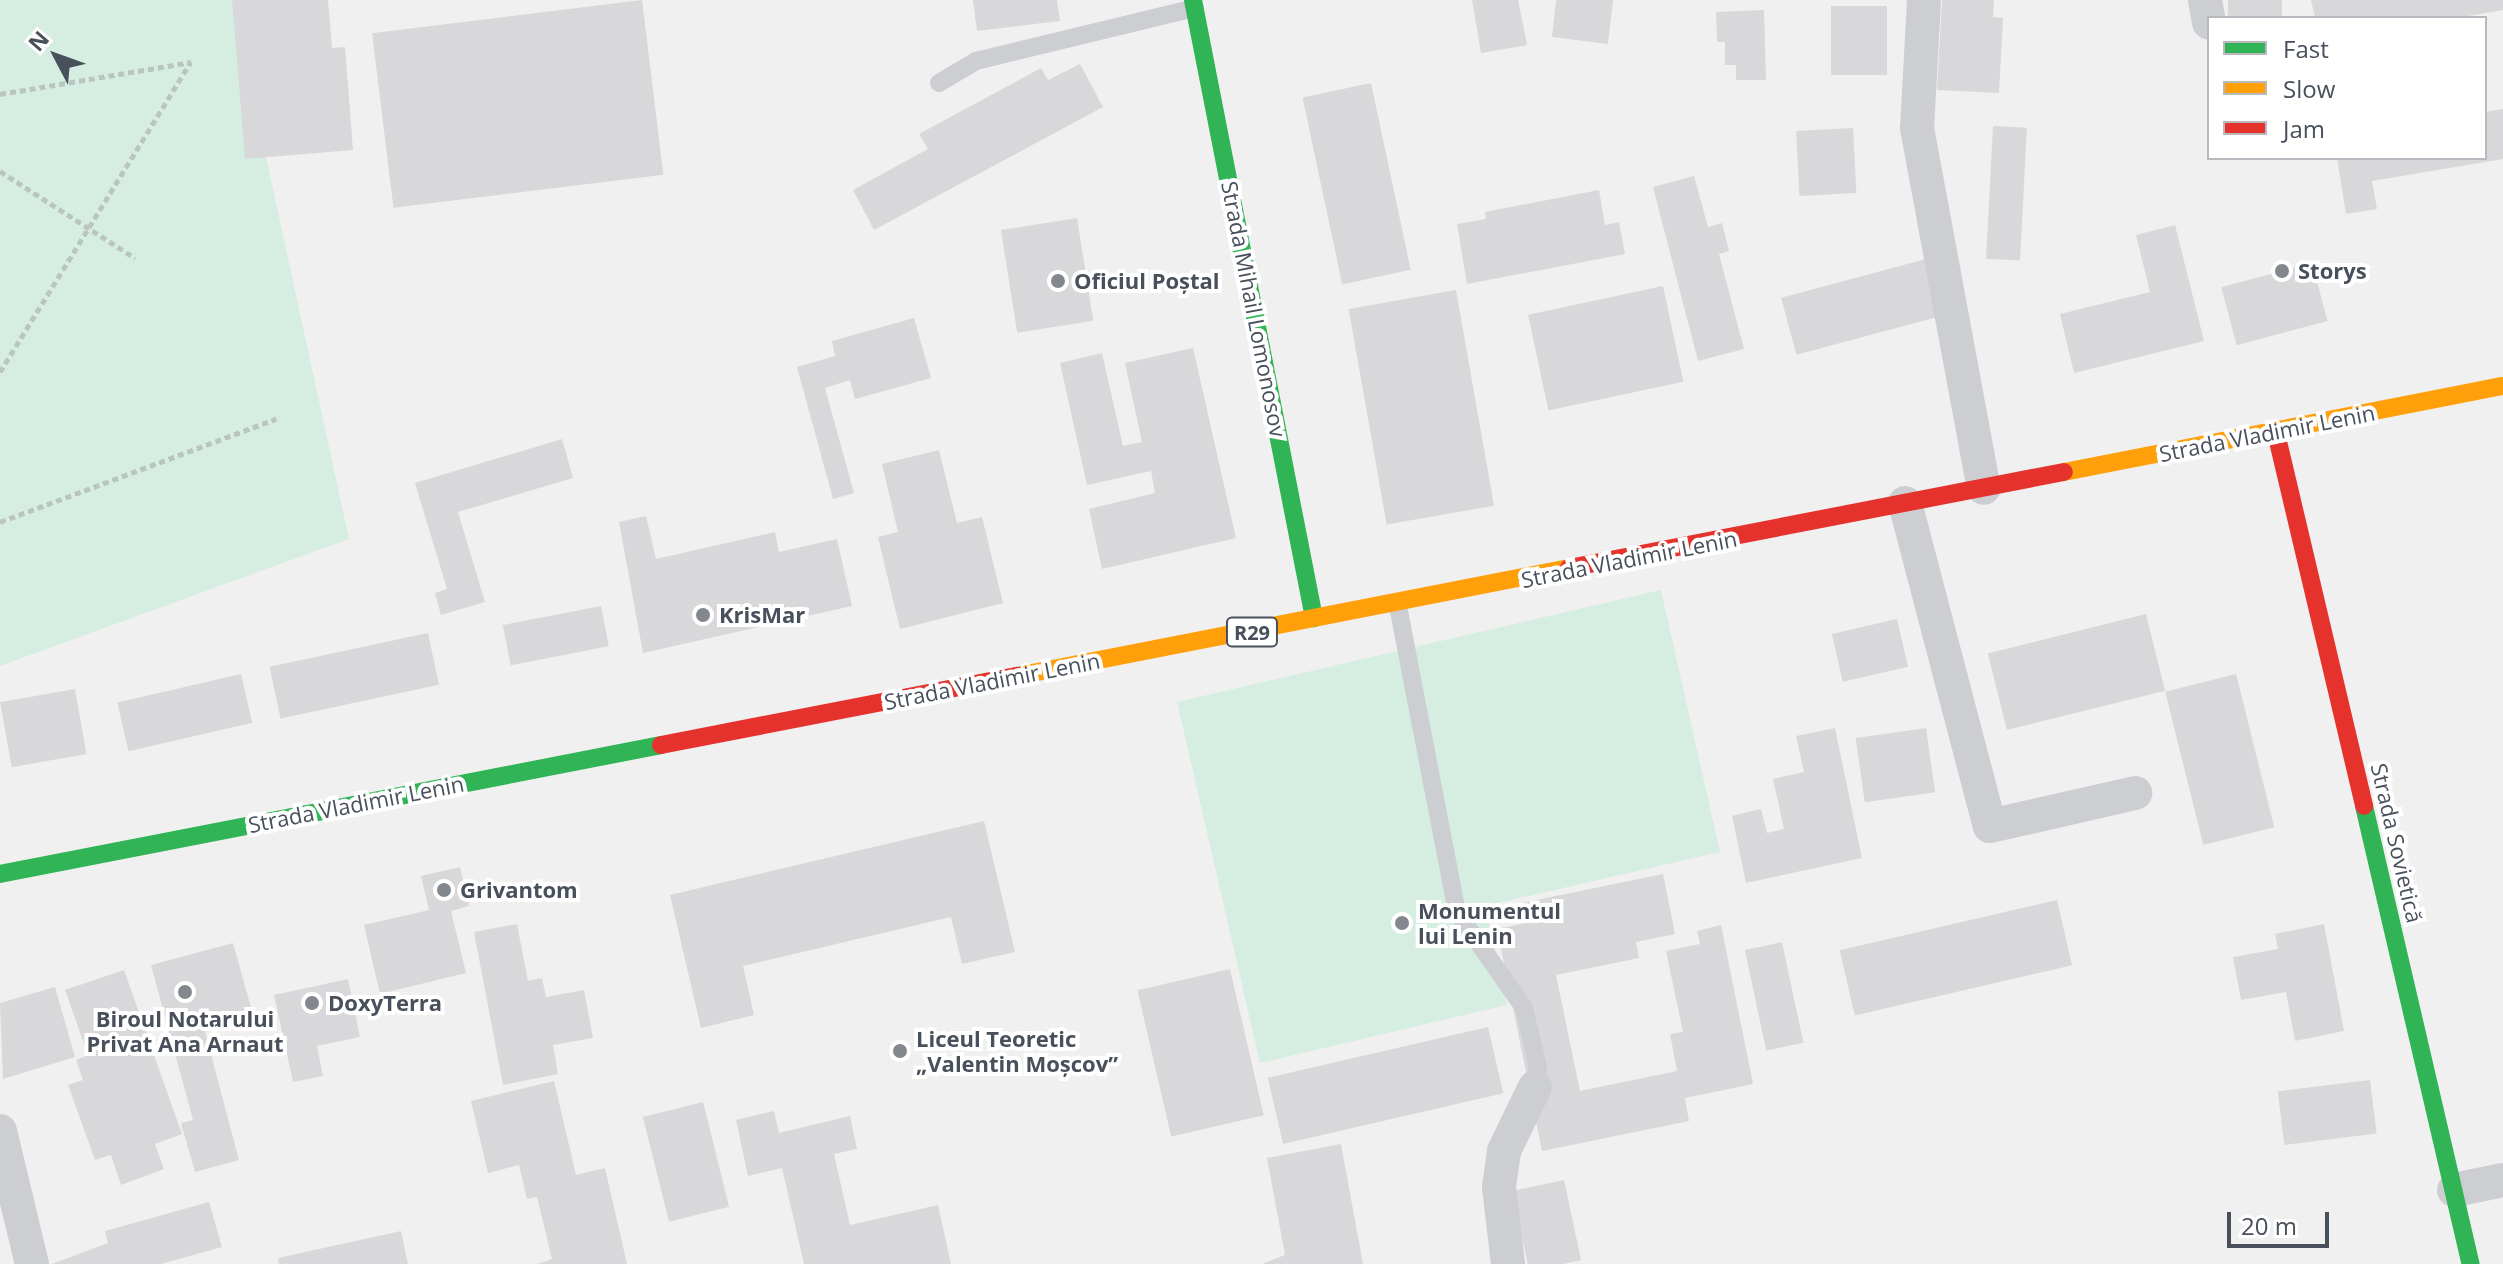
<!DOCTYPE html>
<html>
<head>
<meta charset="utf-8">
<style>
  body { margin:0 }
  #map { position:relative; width:2503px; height:1264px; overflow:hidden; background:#f1f0f0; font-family:"Open Sans",sans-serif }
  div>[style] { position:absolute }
  .green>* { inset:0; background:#d6eee2 }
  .building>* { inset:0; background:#d8d8da; transform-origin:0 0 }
  .path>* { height:5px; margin-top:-2.5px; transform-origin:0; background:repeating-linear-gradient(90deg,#bac5c2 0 6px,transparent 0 10px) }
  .lane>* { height:18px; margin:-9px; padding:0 9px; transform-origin:9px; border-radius:9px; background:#ccced1 }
  .street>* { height:34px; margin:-17px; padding:0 17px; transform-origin:17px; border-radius:17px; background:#ccced1 }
  .fast>* { height:18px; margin:-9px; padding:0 9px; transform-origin:9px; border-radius:9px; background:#30b455 }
  .slow>* { height:18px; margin:-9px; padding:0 9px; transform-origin:9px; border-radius:9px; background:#ff9f0a }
  .jam>* { height:18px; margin:-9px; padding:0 9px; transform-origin:9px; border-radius:9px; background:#e5322d }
  .dots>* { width:22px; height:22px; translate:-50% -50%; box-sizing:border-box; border:4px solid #fff; border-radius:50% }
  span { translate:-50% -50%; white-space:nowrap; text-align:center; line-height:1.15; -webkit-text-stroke:8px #fff; paint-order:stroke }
  .shield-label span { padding:2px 6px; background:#fff; border:2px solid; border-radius:6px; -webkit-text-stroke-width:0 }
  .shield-label { font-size:20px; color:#48505b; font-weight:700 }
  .poi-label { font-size:22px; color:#48505b; font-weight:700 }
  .left { translate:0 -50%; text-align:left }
  .street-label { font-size:22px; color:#48505b }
  .legend { position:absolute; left:2207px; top:16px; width:280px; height:144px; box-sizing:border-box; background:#fff; border:2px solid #b6b9bd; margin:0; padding:10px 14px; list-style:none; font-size:24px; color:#48505b }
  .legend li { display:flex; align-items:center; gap:16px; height:40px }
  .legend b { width:40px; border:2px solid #b6b9bd }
  .north { position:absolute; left:16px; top:16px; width:80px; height:80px; -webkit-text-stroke:6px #fff; paint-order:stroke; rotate:311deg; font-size:22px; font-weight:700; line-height:32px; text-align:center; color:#48505b }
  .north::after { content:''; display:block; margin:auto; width:28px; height:36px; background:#48505b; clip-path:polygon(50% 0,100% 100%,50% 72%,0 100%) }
  .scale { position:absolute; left:2227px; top:1212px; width:102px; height:36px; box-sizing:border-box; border:4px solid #48505b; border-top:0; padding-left:10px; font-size:24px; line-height:28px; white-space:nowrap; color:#48505b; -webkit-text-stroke:6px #fff; paint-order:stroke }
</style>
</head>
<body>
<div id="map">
  <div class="green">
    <div style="clip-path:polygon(0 0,232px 0,349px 539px,0 666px)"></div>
    <div style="clip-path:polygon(1661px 590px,1720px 852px,1485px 906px,1507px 1005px,1260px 1063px,1177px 702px)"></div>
  </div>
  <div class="building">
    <div style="clip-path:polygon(232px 0,328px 0,332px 48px,345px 47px,353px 150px,245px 159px)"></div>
    <div style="left:642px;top:0;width:176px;height:272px;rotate:83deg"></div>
    <div style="clip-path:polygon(973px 0,1057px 0,1060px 21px,977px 31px)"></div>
    <div style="clip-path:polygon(1472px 0,1518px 0,1527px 45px,1481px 53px)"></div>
    <div style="clip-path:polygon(1556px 0,1613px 0,1608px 44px,1552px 37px)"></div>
    <div style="clip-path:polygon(1942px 0,1994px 0,1993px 17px,2003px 18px,1999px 93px,1937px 90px)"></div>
    <div style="left:2228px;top:0;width:54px;height:18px"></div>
    <div style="clip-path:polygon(2311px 0,2503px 0,2503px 10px,2456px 18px,2315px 18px)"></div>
    <div style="left:1831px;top:6px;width:56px;height:69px"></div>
    <div style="clip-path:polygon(1764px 10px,1766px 80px,1736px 80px,1736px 65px,1725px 65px,1725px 42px,1717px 42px,1716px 12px)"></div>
    <div style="clip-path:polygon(1080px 64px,1103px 107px,874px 230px,853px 190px,928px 149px,919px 134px,1041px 68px,1048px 80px)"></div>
    <div style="left:1371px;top:83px;width:191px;height:70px;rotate:78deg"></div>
    <div style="clip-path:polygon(2503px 109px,2503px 159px,2372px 181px,2377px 209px,2346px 214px,2337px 158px,2485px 158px,2485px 112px)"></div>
    <div style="left:1993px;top:126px;width:34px;height:133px;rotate:3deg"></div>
    <div style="left:1853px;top:128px;width:65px;height:57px;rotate:87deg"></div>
    <div style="clip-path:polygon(1694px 176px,1708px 227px,1722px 223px,1729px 251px,1719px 254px,1744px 349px,1698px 361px,1653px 187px)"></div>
    <div style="clip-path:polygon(1599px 190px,1605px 225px,1619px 222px,1625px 254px,1467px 284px,1457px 224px,1486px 219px,1485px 212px)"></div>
    <div style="left:1077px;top:218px;width:104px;height:77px;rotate:81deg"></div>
    <div style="clip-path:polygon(2175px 225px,2204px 341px,2074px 373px,2060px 314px,2150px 292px,2136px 235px)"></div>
    <div style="left:1926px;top:259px;width:59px;height:150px;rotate:75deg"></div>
    <div style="left:2312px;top:263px;width:60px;height:94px;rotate:75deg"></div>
    <div style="left:1663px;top:286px;width:98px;height:138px;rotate:78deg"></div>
    <div style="left:1456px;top:290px;width:219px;height:109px;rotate:80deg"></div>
    <div style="clip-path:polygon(914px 318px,931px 378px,855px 399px,850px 380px,825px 388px,854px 493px,833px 499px,797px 367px,835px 356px,832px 341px)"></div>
    <div style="clip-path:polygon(1193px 348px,1236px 538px,1102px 569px,1089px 509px,1155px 493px,1151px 471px,1087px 485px,1060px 363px,1102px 353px,1123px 446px,1142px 442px,1125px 363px)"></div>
    <div style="clip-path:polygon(562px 439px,573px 478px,458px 512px,485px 602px,441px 615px,435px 593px,447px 589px,415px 483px)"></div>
    <div style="clip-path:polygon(939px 450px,957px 523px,982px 517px,1003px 603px,900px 629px,878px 537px,898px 532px,882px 464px)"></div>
    <div style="clip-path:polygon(646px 516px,656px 559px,775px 532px,779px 552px,837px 539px,852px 606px,643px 653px,619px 522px)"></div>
    <div style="left:601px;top:606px;width:41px;height:100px;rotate:79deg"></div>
    <div style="left:2146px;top:614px;width:79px;height:163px;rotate:76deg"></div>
    <div style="left:1897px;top:619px;width:49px;height:67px;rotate:77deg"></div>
    <div style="left:428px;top:633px;width:53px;height:162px;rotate:78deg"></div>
    <div style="left:241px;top:674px;width:50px;height:127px;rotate:77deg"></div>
    <div style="left:2236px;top:674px;width:158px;height:73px;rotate:76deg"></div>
    <div style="left:75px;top:689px;width:66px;height:76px;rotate:80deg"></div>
    <div style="clip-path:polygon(1835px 728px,1862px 858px,1746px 883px,1732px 816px,1761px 809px,1767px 833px,1784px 829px,1773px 779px,1804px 772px,1796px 736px)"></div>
    <div style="left:1926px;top:728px;width:65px;height:71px;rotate:82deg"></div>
    <div style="clip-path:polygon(984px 821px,1015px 952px,962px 964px,951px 917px,743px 966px,754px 1015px,701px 1028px,670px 895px)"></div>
    <div style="clip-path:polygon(460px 867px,469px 906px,451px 911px,466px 973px,380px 994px,364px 925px,429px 910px,421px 876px)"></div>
    <div style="clip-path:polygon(1663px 874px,1675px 934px,1636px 942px,1639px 958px,1556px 975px,1580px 1091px,1677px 1071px,1670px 1034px,1683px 1032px,1666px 951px,1700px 944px,1697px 931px,1721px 925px,1753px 1084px,1685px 1098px,1689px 1121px,1542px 1151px,1497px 929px,1525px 923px,1521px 903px)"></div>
    <div style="left:2057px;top:900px;width:67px;height:223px;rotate:77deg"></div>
    <div style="clip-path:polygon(517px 924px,528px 981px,542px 978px,546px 997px,584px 990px,593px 1038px,553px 1045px,558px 1074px,503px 1085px,474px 932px)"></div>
    <div style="clip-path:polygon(2324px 924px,2344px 1031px,2295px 1041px,2286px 992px,2241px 1000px,2233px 957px,2278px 949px,2275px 934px)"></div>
    <div style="left:1782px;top:942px;width:103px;height:38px;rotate:78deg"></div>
    <div style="clip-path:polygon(233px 943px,252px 1011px,203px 1024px,239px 1160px,195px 1172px,181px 1123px,193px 1120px,151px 965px)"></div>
    <div style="left:1230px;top:969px;width:150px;height:95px;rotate:77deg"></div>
    <div style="clip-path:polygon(124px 970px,182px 1134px,155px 1144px,164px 1169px,121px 1185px,111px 1155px,95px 1160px,68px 1085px,83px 1080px,76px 1060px,88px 1055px,65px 990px)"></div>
    <div style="clip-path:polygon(348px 979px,360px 1037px,317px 1046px,323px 1076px,293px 1082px,274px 995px)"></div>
    <div style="clip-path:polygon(55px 987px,75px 1057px,3px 1079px,0 1003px)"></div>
    <div style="left:1488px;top:1027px;width:68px;height:226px;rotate:77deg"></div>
    <div style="left:2370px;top:1080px;width:54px;height:93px;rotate:83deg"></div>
    <div style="clip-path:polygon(554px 1081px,576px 1175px,605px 1168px,627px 1264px,537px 1264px,552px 1259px,537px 1197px,527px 1199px,519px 1165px,488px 1173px,471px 1101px)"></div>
    <div style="left:703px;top:1102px;width:108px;height:62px;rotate:76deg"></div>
    <div style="clip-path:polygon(774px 1111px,779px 1133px,850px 1116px,857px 1149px,834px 1154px,850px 1225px,938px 1205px,951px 1264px,804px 1264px,782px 1168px,748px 1176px,736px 1120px)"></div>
    <div style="clip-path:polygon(1341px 1144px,1363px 1264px,1262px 1264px,1285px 1255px,1267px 1158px)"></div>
    <div style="left:1564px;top:1180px;width:82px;height:53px;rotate:78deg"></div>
    <div style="clip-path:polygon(209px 1202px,222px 1247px,161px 1264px,52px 1264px,108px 1243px,105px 1231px)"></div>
    <div style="clip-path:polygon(401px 1231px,408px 1264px,279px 1264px,278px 1258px)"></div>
  </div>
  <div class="path">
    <div style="left:0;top:94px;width:194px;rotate:-9.5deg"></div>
    <div style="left:0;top:171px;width:161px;rotate:32.8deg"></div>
    <div style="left:0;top:372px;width:364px;rotate:-58.4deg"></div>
    <div style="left:0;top:522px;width:295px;rotate:-20.5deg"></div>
  </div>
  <div class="lane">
    <div style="left:939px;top:83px;width:43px;rotate:-30.7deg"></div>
    <div style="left:976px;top:61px;width:225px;rotate:-13.6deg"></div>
    <div style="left:1398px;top:606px;width:312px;rotate:79.1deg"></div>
    <div style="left:1457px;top:912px;width:117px;rotate:55.1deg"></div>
    <div style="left:1524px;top:1008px;width:61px;rotate:76.7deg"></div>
    <div style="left:1538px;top:1067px;width:20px;rotate:99deg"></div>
  </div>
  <div class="street">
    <div style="left:1924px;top:0;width:128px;rotate:93.1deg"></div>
    <div style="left:1917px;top:128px;width:366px;rotate:79.5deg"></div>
    <div style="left:2205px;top:0;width:23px;rotate:80deg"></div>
    <div style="left:1905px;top:503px;width:334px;rotate:75.3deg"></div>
    <div style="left:1990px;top:826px;width:149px;rotate:-12.8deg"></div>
    <div style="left:0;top:1131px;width:137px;rotate:76.5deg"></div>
    <div style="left:2454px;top:1190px;width:50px;rotate:-11.5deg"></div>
    <div style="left:1508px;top:1264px;width:78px;rotate:-96.7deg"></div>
    <div style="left:1499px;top:1187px;width:36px;rotate:-82deg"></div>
    <div style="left:1504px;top:1151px;width:71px;rotate:-64.2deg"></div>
  </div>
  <div class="fast">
    <div style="left:1193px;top:0;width:630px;rotate:78.92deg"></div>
    <div style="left:2364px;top:806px;width:470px;rotate:76.9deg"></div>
    <div style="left:0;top:874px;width:673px;rotate:-11.04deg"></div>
  </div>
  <div class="slow">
    <div style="left:2064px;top:472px;width:447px;rotate:-11.1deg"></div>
    <div style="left:1017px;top:676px;width:562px;rotate:-11.07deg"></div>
  </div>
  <div class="jam">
    <div style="left:2276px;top:433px;width:383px;rotate:76.7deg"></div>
    <div style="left:1569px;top:568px;width:504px;rotate:-10.98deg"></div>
    <div style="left:661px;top:745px;width:363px;rotate:-11deg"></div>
  </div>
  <div class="dots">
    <div style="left:2282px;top:271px;background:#83888f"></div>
    <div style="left:1058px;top:281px;background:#83888f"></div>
    <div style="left:703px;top:615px;background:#83888f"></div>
    <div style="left:444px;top:890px;background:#83888f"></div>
    <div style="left:1402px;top:923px;background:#83888f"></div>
    <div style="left:185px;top:992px;background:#83888f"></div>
    <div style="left:312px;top:1003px;background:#83888f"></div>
    <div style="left:900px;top:1051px;background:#83888f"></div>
  </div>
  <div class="shield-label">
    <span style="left:1252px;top:632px">R29</span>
  </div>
  <div class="poi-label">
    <span class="left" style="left:2298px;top:271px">Storys</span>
    <span class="left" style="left:1074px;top:281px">Oficiul Poștal</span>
    <span class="left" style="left:719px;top:615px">KrisMar</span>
    <span class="left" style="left:460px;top:890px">Grivantom</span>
    <span class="left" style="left:1418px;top:923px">Monumentul<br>lui Lenin</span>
    <span class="left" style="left:328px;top:1003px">DoxyTerra</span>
    <span style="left:185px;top:1031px">Biroul Notarului<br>Privat Ana Arnaut</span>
    <span class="left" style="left:916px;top:1051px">Liceul Teoretic<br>„Valentin Moșcov”</span>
  </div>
  <div class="street-label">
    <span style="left:1254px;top:309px;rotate:79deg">Strada Mihail Lomonosov</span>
    <span style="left:2267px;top:433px;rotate:-11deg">Strada Vladimir Lenin</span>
    <span style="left:1629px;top:559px;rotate:-11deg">Strada Vladimir Lenin</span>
    <span style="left:992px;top:681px;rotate:-11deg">Strada Vladimir Lenin</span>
    <span style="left:356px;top:804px;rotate:-11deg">Strada Vladimir Lenin</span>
    <span style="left:2397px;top:843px;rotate:77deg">Strada Sovietică</span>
  </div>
  <ul class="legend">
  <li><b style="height:10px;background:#30b455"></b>Fast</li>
  <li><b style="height:10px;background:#ff9f0a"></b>Slow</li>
  <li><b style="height:10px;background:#e5322d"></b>Jam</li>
  </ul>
  <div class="north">N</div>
  <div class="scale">20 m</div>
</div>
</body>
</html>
